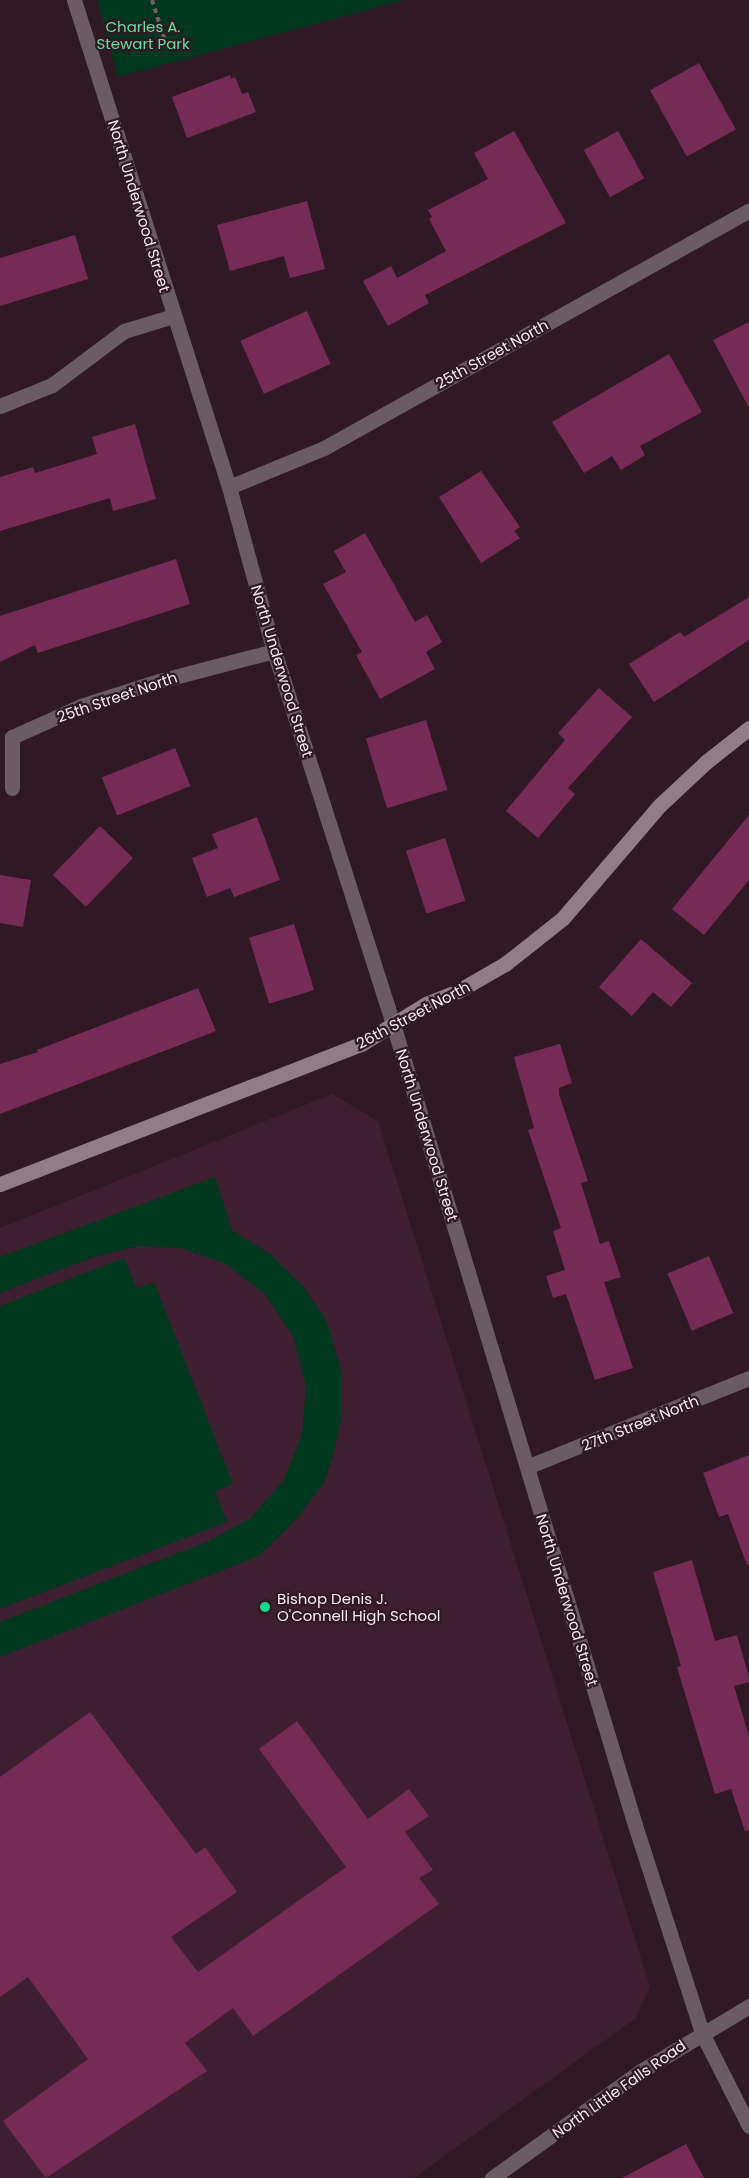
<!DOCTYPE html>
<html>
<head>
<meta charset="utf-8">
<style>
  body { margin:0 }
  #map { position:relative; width:749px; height:2178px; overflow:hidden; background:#301925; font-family:Poppins,sans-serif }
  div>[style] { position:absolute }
  .built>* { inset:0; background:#3d1f2f }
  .green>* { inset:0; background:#00371f }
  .building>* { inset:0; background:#762b56; transform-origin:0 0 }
  .path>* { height:4px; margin-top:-2px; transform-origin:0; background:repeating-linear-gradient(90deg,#75606a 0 4.5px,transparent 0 9px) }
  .street>* { height:15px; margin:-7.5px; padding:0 7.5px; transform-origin:7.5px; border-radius:7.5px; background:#695c62 }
  .secondary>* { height:15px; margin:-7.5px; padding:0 7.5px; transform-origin:7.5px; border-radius:7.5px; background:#917d87 }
  .dots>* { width:16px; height:16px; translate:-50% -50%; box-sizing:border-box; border:3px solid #301925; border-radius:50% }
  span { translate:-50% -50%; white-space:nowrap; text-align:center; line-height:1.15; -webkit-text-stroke:4.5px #301925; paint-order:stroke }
  .park-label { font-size:15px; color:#61e09f }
  .street-label { font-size:15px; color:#fae9f1 }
  .poi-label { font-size:15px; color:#fae9f1 }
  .left { translate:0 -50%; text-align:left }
</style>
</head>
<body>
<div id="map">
  <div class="built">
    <div style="clip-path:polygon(332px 1094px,378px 1121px,650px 1987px,636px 2018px,414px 2178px,0 2178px,0 1228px)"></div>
  </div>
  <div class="green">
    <div style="clip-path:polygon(97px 0,405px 0,118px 77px)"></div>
    <div style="clip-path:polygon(215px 1177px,232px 1230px,271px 1255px,303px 1286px,326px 1320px,341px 1370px,341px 1419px,334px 1453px,324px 1483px,292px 1524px,259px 1556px,0 1657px,0 1622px,209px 1541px,251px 1518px,284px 1480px,302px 1435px,306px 1385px,293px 1336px,264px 1293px,224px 1263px,181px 1248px,138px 1246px,94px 1257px,0 1293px,0 1257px)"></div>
    <div style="clip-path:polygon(124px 1258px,137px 1289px,154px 1282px,233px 1484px,215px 1491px,227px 1522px,0 1609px,0 1306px)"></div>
  </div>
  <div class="building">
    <div style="left:699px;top:63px;width:76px;height:56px;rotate:61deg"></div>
    <div style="clip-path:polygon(230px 75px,231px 79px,235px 77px,242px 94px,248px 92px,256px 112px,187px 138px,172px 97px)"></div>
    <div style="clip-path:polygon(514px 131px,566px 223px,425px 295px,429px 303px,388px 326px,363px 281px,391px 266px,397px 278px,446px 251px,429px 219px,432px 217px,428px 210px,488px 179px,474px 153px)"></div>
    <div style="left:618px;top:131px;width:54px;height:39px;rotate:61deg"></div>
    <div style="clip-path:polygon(307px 201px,325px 269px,290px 278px,284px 256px,230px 271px,217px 225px)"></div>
    <div style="clip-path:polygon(75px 235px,88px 279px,0 306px,0 258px)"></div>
    <div style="left:307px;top:311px;width:58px;height:73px;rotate:66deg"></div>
    <div style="clip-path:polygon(749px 322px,749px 408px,713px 340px)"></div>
    <div style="clip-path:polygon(669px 354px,702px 412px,640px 446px,645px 455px,621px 470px,612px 456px,584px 473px,552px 422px)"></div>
    <div style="clip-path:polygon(135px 424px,156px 499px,113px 511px,110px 498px,0 531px,0 477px,33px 467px,35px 473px,97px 454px,92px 437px)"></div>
    <div style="clip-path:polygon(481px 471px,520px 527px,514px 531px,520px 538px,481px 563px,439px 497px)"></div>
    <div style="clip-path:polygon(365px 533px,415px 622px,427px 615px,442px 642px,426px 652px,435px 669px,380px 699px,356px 655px,362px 652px,323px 584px,346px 572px,334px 551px)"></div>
    <div style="clip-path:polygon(176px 559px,190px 604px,38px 653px,35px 645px,0 662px,0 616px)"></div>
    <div style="clip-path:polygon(749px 597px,749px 640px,654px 702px,629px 664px,680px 632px,684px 637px)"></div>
    <div style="clip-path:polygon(599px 688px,632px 717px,568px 788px,575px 794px,538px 838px,506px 811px,565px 740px,558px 733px)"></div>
    <div style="left:426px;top:720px;width:73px;height:63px;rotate:73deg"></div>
    <div style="left:175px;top:748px;width:41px;height:79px;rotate:68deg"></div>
    <div style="clip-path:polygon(749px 815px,749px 880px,704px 935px,672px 909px)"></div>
    <div style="clip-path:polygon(257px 817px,280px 880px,234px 897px,230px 888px,207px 897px,192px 858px,218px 848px,212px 834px)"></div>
    <div style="left:100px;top:826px;width:46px;height:68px;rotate:44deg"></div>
    <div style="left:445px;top:838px;width:66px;height:41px;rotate:72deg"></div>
    <div style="clip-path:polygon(0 875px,31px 880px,23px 927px,0 923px)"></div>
    <div style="left:294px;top:924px;width:69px;height:47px;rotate:73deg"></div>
    <div style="clip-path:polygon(641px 939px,692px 983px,671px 1007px,653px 992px,632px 1016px,599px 987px)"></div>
    <div style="clip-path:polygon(198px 988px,216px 1031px,0 1114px,0 1064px,38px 1052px,37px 1050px)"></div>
    <div style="clip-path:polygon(560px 1044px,572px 1083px,559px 1088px,559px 1094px,588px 1181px,581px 1183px,600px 1244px,609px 1241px,621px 1277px,604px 1282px,633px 1368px,595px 1380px,566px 1294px,553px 1298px,546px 1276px,565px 1270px,553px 1231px,561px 1228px,528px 1130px,534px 1128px,514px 1057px)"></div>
    <div style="left:709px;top:1256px;width:62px;height:45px;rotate:67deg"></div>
    <div style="clip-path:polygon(749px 1455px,749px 1564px,747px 1565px,728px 1514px,719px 1517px,703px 1473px)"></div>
    <div style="clip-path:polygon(692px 1560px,715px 1641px,737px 1635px,749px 1677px,749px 1682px,734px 1686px,749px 1736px,749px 1830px,745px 1831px,731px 1789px,715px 1794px,677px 1667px,681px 1666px,653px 1572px)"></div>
    <div style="clip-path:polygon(90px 1712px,196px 1854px,205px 1847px,237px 1892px,171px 1937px,198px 1972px,346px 1867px,259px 1749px,297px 1721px,368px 1819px,409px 1789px,429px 1816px,405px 1832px,433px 1870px,419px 1878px,439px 1904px,253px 2036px,233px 2008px,185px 2043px,207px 2071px,46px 2178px,3px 2121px,88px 2059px,28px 1977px,0 1997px,0 1777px)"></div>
    <div style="clip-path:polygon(686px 2144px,704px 2178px,622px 2178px)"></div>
  </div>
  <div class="path">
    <div style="left:152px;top:0;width:43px;rotate:72.4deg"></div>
  </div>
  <div class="street">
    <div style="left:74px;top:0;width:511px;rotate:72.35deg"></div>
    <div style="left:229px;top:487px;width:170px;rotate:74.7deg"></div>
    <div style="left:274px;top:651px;width:392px;rotate:72.3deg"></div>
    <div style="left:393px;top:1024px;width:837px;rotate:73.19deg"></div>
    <div style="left:635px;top:1825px;width:219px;rotate:72.1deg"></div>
    <div style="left:702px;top:2033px;width:104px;rotate:63.2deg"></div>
    <div style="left:0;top:406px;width:56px;rotate:-22deg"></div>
    <div style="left:52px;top:385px;width:90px;rotate:-36.9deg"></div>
    <div style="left:124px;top:331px;width:51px;rotate:-17deg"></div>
    <div style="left:229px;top:487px;width:103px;rotate:-22.3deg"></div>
    <div style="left:324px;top:448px;width:487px;rotate:-29.2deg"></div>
    <div style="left:12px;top:788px;width:51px;rotate:-90deg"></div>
    <div style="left:12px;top:737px;width:76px;rotate:-24.2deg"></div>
    <div style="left:81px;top:706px;width:82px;rotate:-17.8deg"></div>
    <div style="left:159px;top:681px;width:119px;rotate:-14.6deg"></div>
    <div style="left:529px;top:1466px;width:237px;rotate:-21.8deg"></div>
    <div style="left:492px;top:2178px;width:183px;rotate:-35.7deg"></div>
    <div style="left:641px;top:2071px;width:126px;rotate:-31deg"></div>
  </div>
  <div class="secondary">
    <div style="left:0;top:1184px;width:387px;rotate:-21.2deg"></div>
    <div style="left:361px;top:1044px;width:76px;rotate:-31.6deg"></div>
    <div style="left:426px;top:1004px;width:35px;rotate:-22deg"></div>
    <div style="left:458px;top:991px;width:54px;rotate:-29.9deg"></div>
    <div style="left:505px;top:964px;width:74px;rotate:-38.4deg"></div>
    <div style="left:563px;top:918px;width:149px;rotate:-49.4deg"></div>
    <div style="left:660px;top:805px;width:63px;rotate:-43.1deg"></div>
    <div style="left:706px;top:762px;width:55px;rotate:-38.3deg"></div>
  </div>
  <div class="dots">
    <div style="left:265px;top:1607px;background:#0fd98a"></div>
  </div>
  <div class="park-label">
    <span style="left:143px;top:35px">Charles A.<br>Stewart Park</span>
  </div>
  <div class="street-label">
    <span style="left:139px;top:206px;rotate:73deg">North Underwood Street</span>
    <span style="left:492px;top:354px;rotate:-29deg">25th Street North</span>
    <span style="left:282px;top:671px;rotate:73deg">North Underwood Street</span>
    <span style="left:117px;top:697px;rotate:-19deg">25th Street North</span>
    <span style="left:413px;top:1015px;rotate:-28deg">26th Street North</span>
    <span style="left:427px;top:1135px;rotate:73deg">North Underwood Street</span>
    <span style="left:640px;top:1423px;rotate:-22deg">27th Street North</span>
    <span style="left:567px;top:1600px;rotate:73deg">North Underwood Street</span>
    <span style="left:619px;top:2089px;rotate:-35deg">North Little Falls Road</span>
  </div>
  <div class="poi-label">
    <span class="left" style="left:277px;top:1607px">Bishop Denis J.<br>O'Connell High School</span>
  </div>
</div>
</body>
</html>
